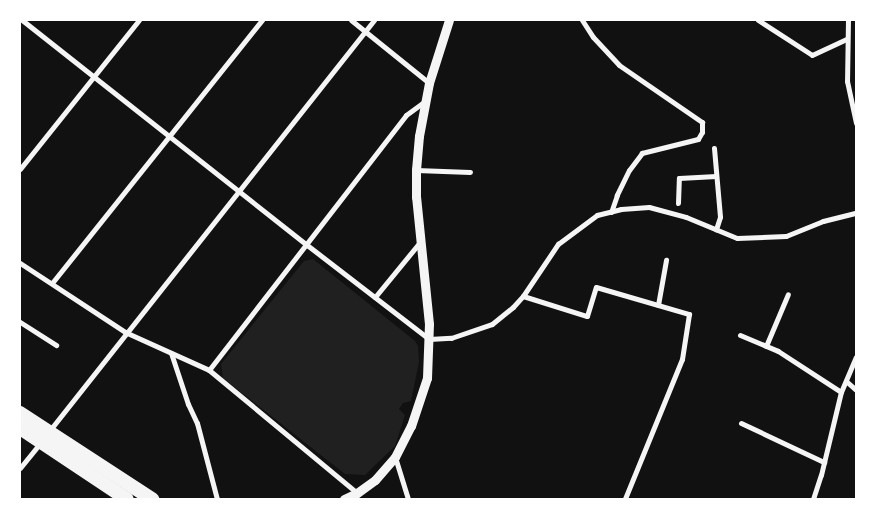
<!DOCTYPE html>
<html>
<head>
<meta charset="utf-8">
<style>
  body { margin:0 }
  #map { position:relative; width:876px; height:519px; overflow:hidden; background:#111; font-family:"Alegreya Sans",sans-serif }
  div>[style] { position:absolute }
  .green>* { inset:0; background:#202020 }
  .minor>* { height:5px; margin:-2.5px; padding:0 2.5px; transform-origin:2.5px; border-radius:2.5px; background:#f5f5f5 }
  .tertiary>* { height:9px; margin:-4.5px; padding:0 4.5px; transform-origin:4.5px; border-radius:4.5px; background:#f5f5f5 }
  .trunk>* { height:14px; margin:-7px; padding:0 7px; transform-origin:7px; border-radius:7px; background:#f5f5f5 }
  span { translate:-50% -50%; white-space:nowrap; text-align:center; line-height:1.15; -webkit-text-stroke:4.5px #fff; paint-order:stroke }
  .frame { position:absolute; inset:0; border:21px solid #fff; pointer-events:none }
</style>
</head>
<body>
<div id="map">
  <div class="green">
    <div style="clip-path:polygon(313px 259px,415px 341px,418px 346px,419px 362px,411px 401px,403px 403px,399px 409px,405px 415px,395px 446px,365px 475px,345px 474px,223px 378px,221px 364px,304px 261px)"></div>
  </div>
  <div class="minor">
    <div style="left:22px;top:20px;width:363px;rotate:38.3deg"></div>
    <div style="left:307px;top:245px;width:154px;rotate:37.6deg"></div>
    <div style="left:429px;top:339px;width:22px;rotate:-3deg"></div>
    <div style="left:451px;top:338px;width:43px;rotate:-18.9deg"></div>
    <div style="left:492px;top:324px;width:27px;rotate:-39deg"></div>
    <div style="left:513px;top:307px;width:15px;rotate:-48deg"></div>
    <div style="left:523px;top:296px;width:63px;rotate:-56.1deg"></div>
    <div style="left:558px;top:244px;width:49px;rotate:-36.6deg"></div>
    <div style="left:597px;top:215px;width:25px;rotate:-14deg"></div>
    <div style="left:621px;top:209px;width:28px;rotate:-4deg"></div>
    <div style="left:649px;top:207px;width:38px;rotate:15deg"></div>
    <div style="left:686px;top:217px;width:55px;rotate:22.4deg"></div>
    <div style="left:737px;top:238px;width:49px;rotate:-2.3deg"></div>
    <div style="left:786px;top:236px;width:40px;rotate:-22deg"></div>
    <div style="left:823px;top:221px;width:34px;rotate:-14deg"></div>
    <div style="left:351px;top:20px;width:100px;rotate:38.9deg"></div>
    <div style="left:582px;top:20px;width:20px;rotate:57deg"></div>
    <div style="left:593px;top:37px;width:38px;rotate:47deg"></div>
    <div style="left:619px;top:65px;width:101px;rotate:34.5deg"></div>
    <div style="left:702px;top:122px;width:10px;rotate:90deg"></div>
    <div style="left:702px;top:132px;width:8px;rotate:120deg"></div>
    <div style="left:698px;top:139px;width:58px;rotate:166deg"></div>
    <div style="left:642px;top:153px;width:21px;rotate:127deg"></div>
    <div style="left:629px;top:170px;width:28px;rotate:116deg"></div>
    <div style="left:617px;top:195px;width:18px;rotate:109deg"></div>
    <div style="left:758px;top:20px;width:64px;rotate:32.9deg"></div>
    <div style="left:812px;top:55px;width:38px;rotate:-25deg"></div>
    <div style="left:848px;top:20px;width:61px;rotate:90.9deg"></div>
    <div style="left:847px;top:81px;width:43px;rotate:77.9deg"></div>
    <div style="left:714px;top:148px;width:69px;rotate:85deg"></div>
    <div style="left:720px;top:217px;width:13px;rotate:108deg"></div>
    <div style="left:20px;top:169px;width:191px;rotate:-51.4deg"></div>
    <div style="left:416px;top:170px;width:54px;rotate:2.1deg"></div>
    <div style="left:678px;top:203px;width:25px;rotate:-88deg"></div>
    <div style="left:679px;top:178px;width:37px;rotate:-3deg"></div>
    <div style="left:20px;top:263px;width:126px;rotate:33.3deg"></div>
    <div style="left:125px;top:332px;width:92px;rotate:24.3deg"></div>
    <div style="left:209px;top:370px;width:192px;rotate:39.7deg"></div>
    <div style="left:52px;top:283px;width:337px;rotate:-51.4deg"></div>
    <div style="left:523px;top:296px;width:67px;rotate:17.4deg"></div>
    <div style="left:587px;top:316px;width:30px;rotate:-73deg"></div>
    <div style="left:596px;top:287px;width:97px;rotate:16.2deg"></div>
    <div style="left:689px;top:314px;width:46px;rotate:98.8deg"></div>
    <div style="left:682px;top:359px;width:151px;rotate:112.2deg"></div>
    <div style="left:375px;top:297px;width:71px;rotate:-50.7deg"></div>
    <div style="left:658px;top:305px;width:46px;rotate:-79.9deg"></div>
    <div style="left:20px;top:322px;width:43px;rotate:32.6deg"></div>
    <div style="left:740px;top:335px;width:41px;rotate:22.8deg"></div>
    <div style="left:778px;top:351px;width:75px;rotate:33.1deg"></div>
    <div style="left:766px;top:346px;width:56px;rotate:-67.1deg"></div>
    <div style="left:171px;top:353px;width:54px;rotate:71.6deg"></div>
    <div style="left:188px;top:404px;width:21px;rotate:65deg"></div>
    <div style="left:197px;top:423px;width:79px;rotate:75.3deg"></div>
    <div style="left:209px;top:370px;width:322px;rotate:-52.3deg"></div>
    <div style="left:406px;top:115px;width:22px;rotate:-36deg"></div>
    <div style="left:846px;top:381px;width:13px;rotate:42deg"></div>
    <div style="left:741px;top:423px;width:92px;rotate:25.2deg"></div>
    <div style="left:50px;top:430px;width:523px;rotate:-51.68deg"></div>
    <div style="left:395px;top:457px;width:44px;rotate:72.8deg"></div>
    <div style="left:20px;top:468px;width:32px;rotate:-51deg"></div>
    <div style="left:813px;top:499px;width:25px;rotate:-72deg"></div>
    <div style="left:821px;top:475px;width:85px;rotate:-76.5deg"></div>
    <div style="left:841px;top:392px;width:38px;rotate:-67deg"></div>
  </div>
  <div class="tertiary">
    <div style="left:344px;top:499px;width:14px;rotate:-25deg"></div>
    <div style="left:357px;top:493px;width:22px;rotate:-36deg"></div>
    <div style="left:375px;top:480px;width:30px;rotate:-49deg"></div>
    <div style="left:395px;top:457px;width:35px;rotate:-63deg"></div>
    <div style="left:411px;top:426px;width:51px;rotate:-71.6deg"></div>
    <div style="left:427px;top:378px;width:54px;rotate:-87.9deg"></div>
    <div style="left:429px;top:324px;width:128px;rotate:-95.8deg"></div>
    <div style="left:416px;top:197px;width:27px;rotate:-90deg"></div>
    <div style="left:416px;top:170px;width:34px;rotate:-85deg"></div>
    <div style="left:419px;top:136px;width:54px;rotate:-79.3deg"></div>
    <div style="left:429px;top:83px;width:66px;rotate:-72.4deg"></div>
  </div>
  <div class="trunk">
    <div style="left:20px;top:413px;width:158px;rotate:33.1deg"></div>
    <div style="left:20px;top:428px;width:128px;rotate:33.6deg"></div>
  </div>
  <div class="frame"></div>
</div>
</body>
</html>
